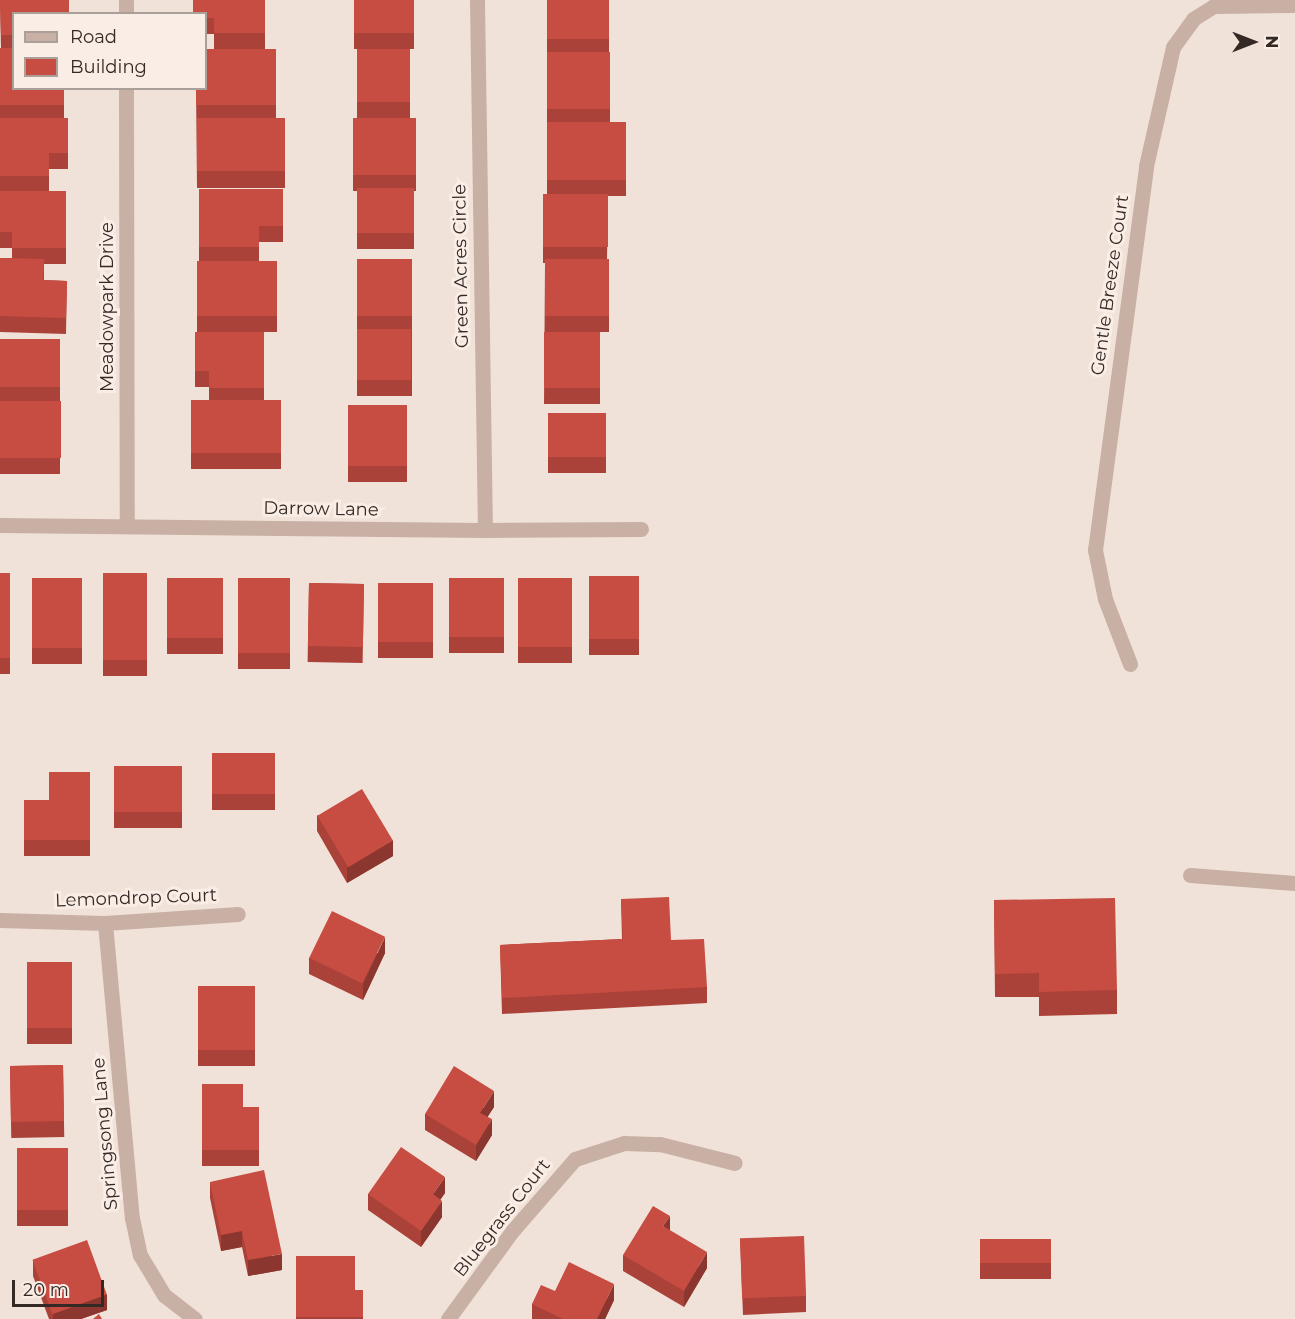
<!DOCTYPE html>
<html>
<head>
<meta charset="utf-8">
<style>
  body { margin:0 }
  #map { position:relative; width:1295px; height:1319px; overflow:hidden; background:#f1e2d9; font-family:Montserrat,sans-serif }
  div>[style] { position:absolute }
  .minor>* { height:15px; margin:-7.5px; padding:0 7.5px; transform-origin:7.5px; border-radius:7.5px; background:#c9b0a5 }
  .wall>* { inset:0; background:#ab4239; transform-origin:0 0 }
  .shaded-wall>* { inset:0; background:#8b362e }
  .building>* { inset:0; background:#c74d42; transform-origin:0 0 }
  span { translate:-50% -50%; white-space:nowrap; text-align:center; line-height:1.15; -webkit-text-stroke:6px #f9ede5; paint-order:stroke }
  .street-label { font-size:18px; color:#352926 }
  .legend { position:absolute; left:12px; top:12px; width:195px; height:78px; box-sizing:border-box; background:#f9ede5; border:2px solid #ab9f99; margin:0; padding:8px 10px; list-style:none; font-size:18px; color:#352926 }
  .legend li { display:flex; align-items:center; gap:12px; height:30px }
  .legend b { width:30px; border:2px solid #ab9f99 }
  .north { position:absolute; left:1223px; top:12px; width:60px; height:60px; -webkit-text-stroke:4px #f9ede5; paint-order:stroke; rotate:90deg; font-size:16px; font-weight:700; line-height:24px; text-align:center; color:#352926 }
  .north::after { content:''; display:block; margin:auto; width:21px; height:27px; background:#352926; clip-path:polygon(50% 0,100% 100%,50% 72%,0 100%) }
  .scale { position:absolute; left:12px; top:1280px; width:92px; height:27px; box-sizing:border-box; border:3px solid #352926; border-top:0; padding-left:8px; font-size:18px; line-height:21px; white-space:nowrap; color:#352926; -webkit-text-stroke:4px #f9ede5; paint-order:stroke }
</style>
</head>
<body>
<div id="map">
  <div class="minor">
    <div style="left:126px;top:0;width:14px;rotate:90deg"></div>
    <div style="left:477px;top:0;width:530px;rotate:89.14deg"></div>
    <div style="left:126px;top:88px;width:438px;rotate:89.9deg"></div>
    <div style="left:0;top:525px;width:485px;rotate:0.6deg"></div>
    <div style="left:485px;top:530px;width:156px;rotate:-0.4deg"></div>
    <div style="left:1130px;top:664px;width:70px;rotate:-111deg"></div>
    <div style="left:1105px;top:599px;width:50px;rotate:-101.5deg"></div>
    <div style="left:1095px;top:550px;width:387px;rotate:-82.4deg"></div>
    <div style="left:1146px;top:166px;width:122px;rotate:-77.2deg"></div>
    <div style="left:1173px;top:47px;width:34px;rotate:-54deg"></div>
    <div style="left:1193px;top:19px;width:25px;rotate:-32deg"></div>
    <div style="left:1214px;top:6px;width:81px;rotate:-0.7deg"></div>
    <div style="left:1190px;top:875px;width:105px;rotate:4.4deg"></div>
    <div style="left:0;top:920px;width:105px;rotate:1.6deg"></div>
    <div style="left:105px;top:923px;width:133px;rotate:-3.9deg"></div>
    <div style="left:105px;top:923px;width:296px;rotate:84.8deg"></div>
    <div style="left:132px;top:1218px;width:38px;rotate:78deg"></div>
    <div style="left:140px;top:1255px;width:47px;rotate:59deg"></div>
    <div style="left:164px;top:1295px;width:39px;rotate:38deg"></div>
    <div style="left:448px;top:1319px;width:110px;rotate:-53.9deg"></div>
    <div style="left:513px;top:1230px;width:94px;rotate:-48.9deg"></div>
    <div style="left:575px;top:1159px;width:52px;rotate:-18.1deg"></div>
    <div style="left:624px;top:1143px;width:36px;rotate:2deg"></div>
    <div style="left:660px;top:1144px;width:77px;rotate:14.2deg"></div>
  </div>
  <div class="wall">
    <div style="clip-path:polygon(0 0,14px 14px,14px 88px,64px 88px,64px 118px,68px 118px,68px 169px,49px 169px,49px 191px,66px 191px,66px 264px,44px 264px,44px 280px,67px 281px,66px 334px,0 332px,0 258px,12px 258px,12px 248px,0 248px,0 48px,1px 48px)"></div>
    <div style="clip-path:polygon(265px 0,265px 49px,276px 49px,276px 118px,285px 118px,285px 188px,197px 188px,196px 88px,214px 49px,214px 34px,206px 34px,206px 14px)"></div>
    <div style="clip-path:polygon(354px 0,414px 0,414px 49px,410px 49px,410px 118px,416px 118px,416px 191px,414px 191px,414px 249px,357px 249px,357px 191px,353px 191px,353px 118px,357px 118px,357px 49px,354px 49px)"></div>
    <div style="clip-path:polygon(547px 0,609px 0,609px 52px,610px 52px,610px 122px,626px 122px,626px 196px,608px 196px,607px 259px,609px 259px,609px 332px,600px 332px,600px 404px,544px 404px,545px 263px,543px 263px,543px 194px,547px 194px)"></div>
    <div style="clip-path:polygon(199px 189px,283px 189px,283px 242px,259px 242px,259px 261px,277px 261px,277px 332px,264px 332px,264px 400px,281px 400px,281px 469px,191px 469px,191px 400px,209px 400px,209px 387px,195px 387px,195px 332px,197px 332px,197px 261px,199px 261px)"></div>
    <div style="left:357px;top:259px;width:55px;height:137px"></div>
    <div style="left:0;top:339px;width:60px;height:135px"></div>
    <div style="left:348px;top:405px;width:59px;height:77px"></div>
    <div style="left:548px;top:413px;width:58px;height:60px"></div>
    <div style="left:0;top:573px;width:10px;height:101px"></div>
    <div style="left:103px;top:573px;width:44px;height:103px"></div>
    <div style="left:589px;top:576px;width:50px;height:79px"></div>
    <div style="left:32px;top:578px;width:50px;height:86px"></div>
    <div style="left:167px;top:578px;width:56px;height:76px"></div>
    <div style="left:238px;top:578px;width:52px;height:91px"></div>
    <div style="left:449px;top:578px;width:55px;height:75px"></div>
    <div style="left:518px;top:578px;width:54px;height:85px"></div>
    <div style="left:309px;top:583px;width:55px;height:79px;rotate:1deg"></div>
    <div style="left:378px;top:583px;width:55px;height:75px"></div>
    <div style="left:212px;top:753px;width:63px;height:57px"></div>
    <div style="left:114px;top:766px;width:68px;height:62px"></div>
    <div style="clip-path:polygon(90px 772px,90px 856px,24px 856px,24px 800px,49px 800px)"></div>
    <div style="clip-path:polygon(317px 815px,393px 856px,347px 883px,317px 831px)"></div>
    <div style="clip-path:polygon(621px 899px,671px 940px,707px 987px,707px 1003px,502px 1014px,500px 945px,622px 939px)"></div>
    <div style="clip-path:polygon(994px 900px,1117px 990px,1117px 1014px,1039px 1016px,1039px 997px,995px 997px)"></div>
    <div style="clip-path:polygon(385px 953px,363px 1000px,309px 974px,309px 958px)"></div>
    <div style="left:27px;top:962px;width:45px;height:82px"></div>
    <div style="left:198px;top:986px;width:57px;height:80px"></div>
    <div style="left:63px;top:1065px;width:72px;height:53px;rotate:89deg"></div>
    <div style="clip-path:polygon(202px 1084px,243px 1107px,259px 1107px,259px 1166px,202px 1166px)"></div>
    <div style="clip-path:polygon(494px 1107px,487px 1117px,492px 1135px,476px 1161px,425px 1130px,425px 1114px)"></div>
    <div style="left:17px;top:1148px;width:51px;height:78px"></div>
    <div style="clip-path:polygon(210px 1182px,282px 1270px,248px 1276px,242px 1247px,221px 1251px,210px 1198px)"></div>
    <div style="clip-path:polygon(445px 1193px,440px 1200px,442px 1217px,421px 1247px,368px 1210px,368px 1194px)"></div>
    <div style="clip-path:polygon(740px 1238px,806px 1296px,806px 1312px,743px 1315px)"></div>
    <div style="left:980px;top:1239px;width:71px;height:40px"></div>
    <div style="clip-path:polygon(623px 1255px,707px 1268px,684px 1307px,623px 1271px)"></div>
    <div style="clip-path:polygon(296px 1256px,355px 1290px,363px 1290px,363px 1319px,296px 1319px)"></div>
    <div style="clip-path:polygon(33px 1260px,107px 1310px,81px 1319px,49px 1319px,33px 1276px)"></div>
    <div style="clip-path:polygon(555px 1291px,614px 1300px,605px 1319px,532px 1319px,532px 1304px)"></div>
  </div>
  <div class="shaded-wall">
    <div style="clip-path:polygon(393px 840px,393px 856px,347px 883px,347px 867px)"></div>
    <div style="clip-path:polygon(385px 937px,385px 953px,363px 1000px,363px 984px)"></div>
    <div style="clip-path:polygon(494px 1091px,494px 1107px,480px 1129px,480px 1113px)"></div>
    <div style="clip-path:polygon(492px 1119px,492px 1135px,476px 1161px,476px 1145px)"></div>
    <div style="clip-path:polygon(445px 1177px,445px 1193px,433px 1210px,433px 1194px)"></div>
    <div style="clip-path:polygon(442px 1201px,442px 1217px,421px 1247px,421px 1231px)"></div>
    <div style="clip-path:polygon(670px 1216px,670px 1232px,663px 1226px)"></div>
    <div style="clip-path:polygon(242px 1231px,242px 1247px,221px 1251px,221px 1235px)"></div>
    <div style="clip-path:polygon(707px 1252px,707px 1268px,684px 1307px,684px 1291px)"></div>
    <div style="clip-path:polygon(282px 1254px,282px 1270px,248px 1276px,248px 1260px)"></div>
    <div style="clip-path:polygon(614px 1284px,614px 1300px,605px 1319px,597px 1319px)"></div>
    <div style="clip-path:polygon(107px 1294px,107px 1310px,81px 1319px,53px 1319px,53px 1313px)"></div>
  </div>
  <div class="building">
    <div style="clip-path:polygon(0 0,69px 0,69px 14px,14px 14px,14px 35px,1px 35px)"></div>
    <div style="clip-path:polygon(193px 0,265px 0,265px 33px,214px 33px,214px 18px,206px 18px,206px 14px,193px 14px)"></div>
    <div style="left:354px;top:0;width:60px;height:33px"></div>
    <div style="left:547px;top:0;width:62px;height:39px"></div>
    <div style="clip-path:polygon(0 48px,14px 48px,14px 88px,64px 88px,64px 105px,0 105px)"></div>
    <div style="clip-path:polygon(206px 49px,276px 49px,276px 105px,196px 105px,196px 88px,206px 88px)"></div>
    <div style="left:357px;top:49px;width:53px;height:53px"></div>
    <div style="left:547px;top:52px;width:63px;height:57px"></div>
    <div style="clip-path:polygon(0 118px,68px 118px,68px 153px,49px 153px,49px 176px,0 176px)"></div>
    <div style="left:197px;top:118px;width:88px;height:53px"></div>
    <div style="left:353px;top:118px;width:63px;height:57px"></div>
    <div style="left:547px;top:122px;width:79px;height:58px"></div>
    <div style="left:357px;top:188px;width:57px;height:45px"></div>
    <div style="clip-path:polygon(199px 189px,283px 189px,283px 226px,259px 226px,259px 247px,199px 247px)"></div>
    <div style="clip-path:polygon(0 191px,66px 191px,66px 248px,12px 248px,12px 232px,0 232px)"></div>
    <div style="left:543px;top:194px;width:65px;height:53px"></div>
    <div style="clip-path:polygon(0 258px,44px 259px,43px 280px,67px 281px,66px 318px,0 316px)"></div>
    <div style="left:357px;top:259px;width:55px;height:57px"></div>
    <div style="left:545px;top:259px;width:64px;height:57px"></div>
    <div style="left:197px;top:261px;width:80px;height:55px"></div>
    <div style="left:357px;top:329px;width:54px;height:51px"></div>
    <div style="clip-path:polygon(195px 332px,264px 332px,264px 388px,209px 388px,209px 371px,195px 371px)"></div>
    <div style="left:544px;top:332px;width:56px;height:56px"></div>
    <div style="left:0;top:339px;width:60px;height:48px"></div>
    <div style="left:191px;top:400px;width:90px;height:53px"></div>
    <div style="left:0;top:401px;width:61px;height:57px"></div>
    <div style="left:348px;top:405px;width:59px;height:61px"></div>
    <div style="left:548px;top:413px;width:58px;height:44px"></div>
    <div style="left:0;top:573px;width:10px;height:85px"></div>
    <div style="left:103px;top:573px;width:44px;height:87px"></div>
    <div style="left:589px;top:576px;width:50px;height:63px"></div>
    <div style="left:32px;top:578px;width:50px;height:70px"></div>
    <div style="left:167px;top:578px;width:56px;height:60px"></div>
    <div style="left:238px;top:578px;width:52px;height:75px"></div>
    <div style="left:449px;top:578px;width:55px;height:59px"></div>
    <div style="left:518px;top:578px;width:54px;height:69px"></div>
    <div style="left:309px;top:583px;width:55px;height:63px;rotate:1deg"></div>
    <div style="left:378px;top:583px;width:55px;height:59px"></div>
    <div style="left:212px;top:753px;width:63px;height:41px"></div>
    <div style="left:114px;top:766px;width:68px;height:46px"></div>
    <div style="clip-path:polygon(49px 772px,90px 772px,90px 840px,24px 840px,24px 800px,49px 800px)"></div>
    <div style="left:362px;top:789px;width:60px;height:52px;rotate:59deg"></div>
    <div style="clip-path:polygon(669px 897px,671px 940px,704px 939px,707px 987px,502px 998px,500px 945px,623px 939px,621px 899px)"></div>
    <div style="clip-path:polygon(1115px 898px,1117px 990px,1039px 992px,1039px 973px,995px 974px,994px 900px)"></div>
    <div style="left:332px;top:911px;width:59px;height:52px;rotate:26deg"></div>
    <div style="left:27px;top:962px;width:45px;height:66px"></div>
    <div style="left:198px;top:986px;width:57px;height:64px"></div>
    <div style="left:63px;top:1065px;width:56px;height:53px;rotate:89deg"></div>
    <div style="clip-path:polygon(454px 1066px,494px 1091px,480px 1113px,492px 1119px,476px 1145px,425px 1114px)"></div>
    <div style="clip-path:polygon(202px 1084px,243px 1084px,243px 1107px,259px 1107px,259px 1150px,202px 1150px)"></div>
    <div style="clip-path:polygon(401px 1147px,445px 1177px,433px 1194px,442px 1201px,421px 1231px,368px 1194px)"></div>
    <div style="left:17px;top:1148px;width:51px;height:62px"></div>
    <div style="clip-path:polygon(264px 1170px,282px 1254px,248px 1260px,242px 1231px,221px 1235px,210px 1182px)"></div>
    <div style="clip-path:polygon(653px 1206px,670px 1216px,663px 1226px,707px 1252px,684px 1291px,623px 1255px)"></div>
    <div style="left:804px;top:1236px;width:60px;height:64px;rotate:88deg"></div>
    <div style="left:980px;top:1239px;width:71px;height:24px"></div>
    <div style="left:87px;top:1240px;width:58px;height:58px;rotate:70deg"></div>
    <div style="clip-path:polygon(296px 1256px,355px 1256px,355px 1290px,363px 1290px,363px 1317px,296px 1317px)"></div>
    <div style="clip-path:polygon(569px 1262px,614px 1284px,597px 1319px,563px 1319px,532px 1304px,541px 1285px,555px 1291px)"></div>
    <div style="clip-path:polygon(99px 1314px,102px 1319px,93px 1319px)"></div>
  </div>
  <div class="street-label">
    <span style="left:461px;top:266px;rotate:-91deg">Green Acres Circle</span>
    <span style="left:1110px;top:285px;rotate:-82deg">Gentle Breeze Court</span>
    <span style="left:107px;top:307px;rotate:-90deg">Meadowpark Drive</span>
    <span style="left:321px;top:509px;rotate:1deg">Darrow Lane</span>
    <span style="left:136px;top:898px;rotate:-2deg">Lemondrop Court</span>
    <span style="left:105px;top:1134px;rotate:-95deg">Springsong Lane</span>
    <span style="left:502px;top:1218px;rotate:-52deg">Bluegrass Court</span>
  </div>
  <ul class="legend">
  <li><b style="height:8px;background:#c9b0a5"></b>Road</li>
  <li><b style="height:16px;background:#c74d42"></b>Building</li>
  </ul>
  <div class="north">N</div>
  <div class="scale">20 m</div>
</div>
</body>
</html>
